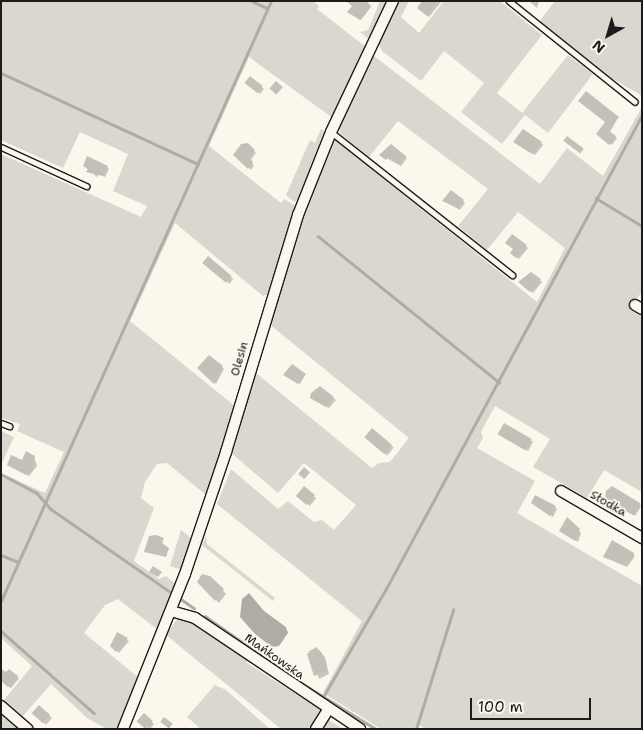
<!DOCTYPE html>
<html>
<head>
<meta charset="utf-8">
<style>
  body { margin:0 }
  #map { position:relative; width:643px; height:730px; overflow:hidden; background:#fbf7ec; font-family:"Shantell Sans",sans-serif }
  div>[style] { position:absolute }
  .green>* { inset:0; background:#dad7ce }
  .water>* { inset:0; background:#afaca5 }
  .shadow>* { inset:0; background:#0003; transform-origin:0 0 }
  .stream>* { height:2.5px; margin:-1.25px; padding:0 1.25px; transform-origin:1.25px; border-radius:1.25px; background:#afaca5 }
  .building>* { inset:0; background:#c3c0b8; transform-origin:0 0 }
  .roads { filter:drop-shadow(1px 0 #1c1c1c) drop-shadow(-1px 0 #1c1c1c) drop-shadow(0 1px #1c1c1c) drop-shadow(0 -1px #1c1c1c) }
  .lane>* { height:5px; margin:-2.5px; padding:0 2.5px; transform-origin:2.5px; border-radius:2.5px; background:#fbf7ec }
  .street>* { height:10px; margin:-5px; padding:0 5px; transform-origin:5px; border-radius:5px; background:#fbf7ec }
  span { translate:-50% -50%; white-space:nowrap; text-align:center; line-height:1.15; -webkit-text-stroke:4px #fbf7ec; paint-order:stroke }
  .street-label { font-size:12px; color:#1c1c1c }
  .frame { position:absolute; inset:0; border:2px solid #1c1c1c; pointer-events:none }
  .north { position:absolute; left:583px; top:10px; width:50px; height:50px; -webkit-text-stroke:4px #fbf7ec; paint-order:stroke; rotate:219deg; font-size:14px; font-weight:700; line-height:20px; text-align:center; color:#1c1c1c }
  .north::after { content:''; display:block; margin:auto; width:18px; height:22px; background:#1c1c1c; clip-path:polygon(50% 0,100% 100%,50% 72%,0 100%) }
  .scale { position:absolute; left:470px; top:698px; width:121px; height:22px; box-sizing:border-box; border:2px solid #1c1c1c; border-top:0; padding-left:6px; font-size:15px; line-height:18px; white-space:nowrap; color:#1c1c1c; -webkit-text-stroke:4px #fbf7ec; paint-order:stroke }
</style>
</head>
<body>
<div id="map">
  <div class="green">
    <div style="clip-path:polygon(1px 1px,313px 1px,319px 6px,317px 9px,366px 47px,334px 119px,249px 57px,209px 146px,281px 203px,284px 199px,296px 206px,297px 211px,269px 294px,263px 296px,175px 223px,130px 321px,236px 407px,206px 495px,167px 463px,157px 464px,145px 482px,141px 498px,154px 508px,134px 561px,159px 579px,166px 576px,177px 586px,158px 630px,118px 599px,105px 605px,84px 633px,139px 678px,117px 729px,107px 729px,87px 718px,51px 684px,23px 716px,4px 700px,32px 666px,1px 638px,1px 473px,45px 493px,64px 452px,17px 431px,20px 424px,1px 418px,1px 154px,141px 217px,147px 206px,113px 191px,128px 154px,80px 132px,63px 168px,1px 140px)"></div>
    <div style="clip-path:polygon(380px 1px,389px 1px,370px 40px,360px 32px,368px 30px)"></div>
    <div style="clip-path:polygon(397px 1px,409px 1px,401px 17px,419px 33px,444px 1px,500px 1px,542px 35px,497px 93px,522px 113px,568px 55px,593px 74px,548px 133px,525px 115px,502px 144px,461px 112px,484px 83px,444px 51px,421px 81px,382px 51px,378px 42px)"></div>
    <div style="clip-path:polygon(555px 1px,642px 1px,642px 96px,603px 73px,539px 22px)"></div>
    <div style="clip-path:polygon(374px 56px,540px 184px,567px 148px,603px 176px,642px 107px,642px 291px,630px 310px,642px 317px,642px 492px,604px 470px,587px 498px,533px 467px,550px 439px,495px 406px,481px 432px,483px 438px,477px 448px,535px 481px,517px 513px,642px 586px,642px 729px,426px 729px,419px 725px,418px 729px,381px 729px,323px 693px,362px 621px,217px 504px,231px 469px,278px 509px,288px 501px,314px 522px,322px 520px,334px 530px,356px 505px,304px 463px,278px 493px,230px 452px,252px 376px,256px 373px,372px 468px,379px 463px,390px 462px,409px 438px,268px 323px,316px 182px,334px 139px,537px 302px,565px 248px,518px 212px,487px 250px,458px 226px,488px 189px,398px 121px,369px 157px,340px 133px,339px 126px,370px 58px)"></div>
    <div style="clip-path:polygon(321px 129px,327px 132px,299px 200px,294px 202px,286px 195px,310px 140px,315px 143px)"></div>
    <div style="clip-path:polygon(1px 431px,14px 437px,1px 465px)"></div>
    <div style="clip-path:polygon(181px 530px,191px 538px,182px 570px,170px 566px)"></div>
    <div style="clip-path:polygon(206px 535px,207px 544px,275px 598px,273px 601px,202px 545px)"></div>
    <div style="clip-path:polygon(177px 619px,195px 623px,248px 660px,247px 663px,321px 710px,310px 729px,281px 729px,166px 635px)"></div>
    <div style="clip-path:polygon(215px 685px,226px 690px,270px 729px,201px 729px,187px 717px)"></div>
    <div style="clip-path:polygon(1px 712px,21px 729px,1px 729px)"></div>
    <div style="clip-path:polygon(327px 719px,343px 729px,320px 729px)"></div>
  </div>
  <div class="water">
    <div style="clip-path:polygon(249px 593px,264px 611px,286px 627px,288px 633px,279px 646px,272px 647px,255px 634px,240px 617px,242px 599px)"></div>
  </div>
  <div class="shadow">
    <div style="clip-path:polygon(363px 1px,371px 7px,361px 20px,348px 12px)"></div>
    <div style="clip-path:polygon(424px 1px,442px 1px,429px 17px,418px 8px)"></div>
    <div style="clip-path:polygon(529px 1px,539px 1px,537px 8px)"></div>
    <div style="clip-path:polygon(248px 85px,262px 87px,264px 89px,260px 94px)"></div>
    <div style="clip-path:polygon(618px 118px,610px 132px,617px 138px,612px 145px,598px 134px)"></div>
    <div style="clip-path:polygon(515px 142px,541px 143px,543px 145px,535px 155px)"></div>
    <div style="clip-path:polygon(250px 147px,256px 153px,250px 161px,254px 165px,251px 170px,234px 154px)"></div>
    <div style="clip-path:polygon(381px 155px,405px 156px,407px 158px,401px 166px)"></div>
    <div style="clip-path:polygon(84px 166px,107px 167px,109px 169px,105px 177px,99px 174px,97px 177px)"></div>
    <div style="clip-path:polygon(444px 201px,463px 201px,465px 203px,460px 210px)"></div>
    <div style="clip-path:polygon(526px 246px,528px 248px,519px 259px,512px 253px)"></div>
    <div style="left:208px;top:258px;width:33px;height:6px;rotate:40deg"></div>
    <div style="clip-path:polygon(540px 280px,542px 282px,533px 293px,520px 282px)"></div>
    <div style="clip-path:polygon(222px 367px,224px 369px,216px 384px,199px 368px)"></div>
    <div style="clip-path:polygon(305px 375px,300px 384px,287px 376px)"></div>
    <div style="clip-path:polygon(320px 387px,336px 400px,329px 408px,314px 400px)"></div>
    <div style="left:372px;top:430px;width:28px;height:10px;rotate:39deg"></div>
    <div style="clip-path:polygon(501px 436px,531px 440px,533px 442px,528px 451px)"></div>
    <div style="clip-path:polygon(34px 457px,37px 466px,29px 476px,8px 465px)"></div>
    <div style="left:304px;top:488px;width:16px;height:10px;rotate:40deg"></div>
    <div style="clip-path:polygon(536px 497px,557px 509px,553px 517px,534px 504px)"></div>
    <div style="clip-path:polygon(608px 501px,639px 504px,641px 506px,635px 516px)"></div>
    <div style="clip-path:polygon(568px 519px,581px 533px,578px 542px,563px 532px)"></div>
    <div style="clip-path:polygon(612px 542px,635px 556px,627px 567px,604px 557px)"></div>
    <div style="clip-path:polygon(210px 577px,226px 594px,219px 603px,198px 582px)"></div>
    <div style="clip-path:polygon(118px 634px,129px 641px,119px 653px,111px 646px)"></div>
    <div style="clip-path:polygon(316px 648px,325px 657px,329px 674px,319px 679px,309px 651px)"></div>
    <div style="left:9px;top:670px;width:13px;height:13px;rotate:39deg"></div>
    <div style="left:39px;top:707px;width:17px;height:9px;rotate:40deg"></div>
    <div style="clip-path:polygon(144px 715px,154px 724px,150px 729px,138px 721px)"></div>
  </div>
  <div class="stream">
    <div style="left:252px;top:1px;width:17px;rotate:25deg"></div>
    <div style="left:1px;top:73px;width:217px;rotate:24.8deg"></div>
    <div style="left:596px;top:198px;width:54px;rotate:31.3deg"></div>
    <div style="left:318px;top:236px;width:233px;rotate:38.9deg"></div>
    <div style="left:1px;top:474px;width:41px;rotate:27.8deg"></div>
    <div style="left:37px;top:493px;width:21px;rotate:49deg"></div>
    <div style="left:51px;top:509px;width:147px;rotate:34.8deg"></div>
    <div style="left:1px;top:555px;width:18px;rotate:22deg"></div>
    <div style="left:181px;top:599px;width:16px;rotate:35deg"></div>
    <div style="left:1px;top:601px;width:658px;rotate:-65.77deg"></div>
    <div style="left:205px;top:616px;width:101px;rotate:34.9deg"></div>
    <div style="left:1px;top:631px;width:124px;rotate:41.4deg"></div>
    <div style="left:300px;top:682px;width:89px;rotate:31.7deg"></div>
    <div style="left:323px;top:697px;width:127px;rotate:-59.8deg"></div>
    <div style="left:387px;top:587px;width:536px;rotate:-61.62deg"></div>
    <div style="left:416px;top:729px;width:125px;rotate:-72.7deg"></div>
  </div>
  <div class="building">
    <div style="clip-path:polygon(346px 1px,366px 1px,371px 6px,360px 20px,347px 12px,352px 6px)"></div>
    <div style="clip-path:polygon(422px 1px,438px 1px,427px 16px,417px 8px)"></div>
    <div style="left:250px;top:76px;width:16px;height:9px;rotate:38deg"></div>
    <div style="left:276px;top:81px;width:9px;height:10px;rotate:41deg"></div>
    <div style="clip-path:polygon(586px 91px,619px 117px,608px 130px,616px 136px,609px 145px,596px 134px,605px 122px,578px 101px)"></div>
    <div style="clip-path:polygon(523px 129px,542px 142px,532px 154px,513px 142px)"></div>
    <div style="left:567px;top:136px;width:21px;height:6px;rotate:37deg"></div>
    <div style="clip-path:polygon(248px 143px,255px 150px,249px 158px,253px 162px,248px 169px,233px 155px,241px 144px)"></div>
    <div style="clip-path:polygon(391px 144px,406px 156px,399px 165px,388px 157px,386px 160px,379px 155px)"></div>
    <div style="clip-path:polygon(87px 156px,108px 166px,103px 176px,86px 172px,88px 169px,83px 166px)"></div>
    <div style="clip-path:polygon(451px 190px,464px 200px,458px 208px,442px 201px)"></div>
    <div style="clip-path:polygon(512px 234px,527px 245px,516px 258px,510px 253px,513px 249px,505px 243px)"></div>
    <div style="left:208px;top:256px;width:31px;height:9px;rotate:40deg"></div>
    <div style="clip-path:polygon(531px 272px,541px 279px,530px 292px,518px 282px)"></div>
    <div style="clip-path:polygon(209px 355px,223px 366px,214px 384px,197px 368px)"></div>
    <div style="clip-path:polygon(292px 364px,306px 374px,298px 384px,283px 375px)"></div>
    <div style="clip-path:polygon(320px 386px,334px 397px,326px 407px,310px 398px,311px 393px)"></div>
    <div style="left:504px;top:423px;width:32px;height:13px;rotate:30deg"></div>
    <div style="left:372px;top:428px;width:26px;height:12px;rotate:40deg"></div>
    <div style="clip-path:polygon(26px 451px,35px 456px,32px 472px,28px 471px,26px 475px,7px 465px,11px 455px,22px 460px)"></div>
    <div style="left:304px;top:467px;width:8px;height:9px;rotate:40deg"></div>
    <div style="left:304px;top:486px;width:14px;height:13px;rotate:39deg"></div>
    <div style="clip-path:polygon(612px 486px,640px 503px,639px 510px,633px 515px,605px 499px,606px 491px)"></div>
    <div style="clip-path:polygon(535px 495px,556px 506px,550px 516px,531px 503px)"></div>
    <div style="clip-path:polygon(567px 517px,580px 529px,575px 541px,559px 531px)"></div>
    <div style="clip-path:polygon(156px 535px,164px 538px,162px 543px,169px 548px,166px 557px,144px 552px,149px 536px)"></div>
    <div style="clip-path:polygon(612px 540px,634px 553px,633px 559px,624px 565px,603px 557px)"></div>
    <div style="clip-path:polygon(153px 566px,162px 572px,158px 577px,149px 572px)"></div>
    <div style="clip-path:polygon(202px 574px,210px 576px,224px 589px,215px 601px,197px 582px)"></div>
    <div style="clip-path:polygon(117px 632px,128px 638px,116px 652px,110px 646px)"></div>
    <div style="clip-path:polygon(316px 647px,322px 653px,327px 671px,314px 676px,307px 654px)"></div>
    <div style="clip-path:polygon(1px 669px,6px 672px,9px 669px,18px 676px,8px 687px,1px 681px)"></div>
    <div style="left:39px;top:705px;width:15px;height:11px;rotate:42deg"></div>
    <div style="left:144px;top:713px;width:12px;height:11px;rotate:42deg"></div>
    <div style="left:164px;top:717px;width:11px;height:6px;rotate:38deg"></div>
  </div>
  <div class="roads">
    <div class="lane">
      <div style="left:509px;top:1px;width:161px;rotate:38.7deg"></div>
      <div style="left:331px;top:132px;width:231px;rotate:38.3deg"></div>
      <div style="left:1px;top:147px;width:94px;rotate:24.6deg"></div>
      <div style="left:1px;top:423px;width:9px;rotate:21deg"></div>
    </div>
    <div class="street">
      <div style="left:635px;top:305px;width:8px;rotate:30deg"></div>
      <div style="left:561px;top:491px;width:94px;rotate:30.1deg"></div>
      <div style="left:171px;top:611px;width:25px;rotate:16deg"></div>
      <div style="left:195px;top:618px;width:199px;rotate:33.9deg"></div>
      <div style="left:1px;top:706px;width:35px;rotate:41deg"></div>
      <div style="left:123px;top:729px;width:167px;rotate:-68.2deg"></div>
      <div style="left:185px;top:574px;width:129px;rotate:-71.4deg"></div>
      <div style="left:226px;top:452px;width:248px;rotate:-73.1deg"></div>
      <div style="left:298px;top:215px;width:89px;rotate:-68.3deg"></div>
      <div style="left:331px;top:132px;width:145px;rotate:-64.7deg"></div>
      <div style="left:316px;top:729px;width:22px;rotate:-58deg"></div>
    </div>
  </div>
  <div class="street-label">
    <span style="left:240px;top:359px;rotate:-74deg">Olesin</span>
    <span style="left:608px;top:504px;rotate:30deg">Słodka</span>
    <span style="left:274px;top:657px;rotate:35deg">Mańkowska</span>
  </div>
  <div class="frame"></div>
  <div class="north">N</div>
  <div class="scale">100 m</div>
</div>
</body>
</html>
